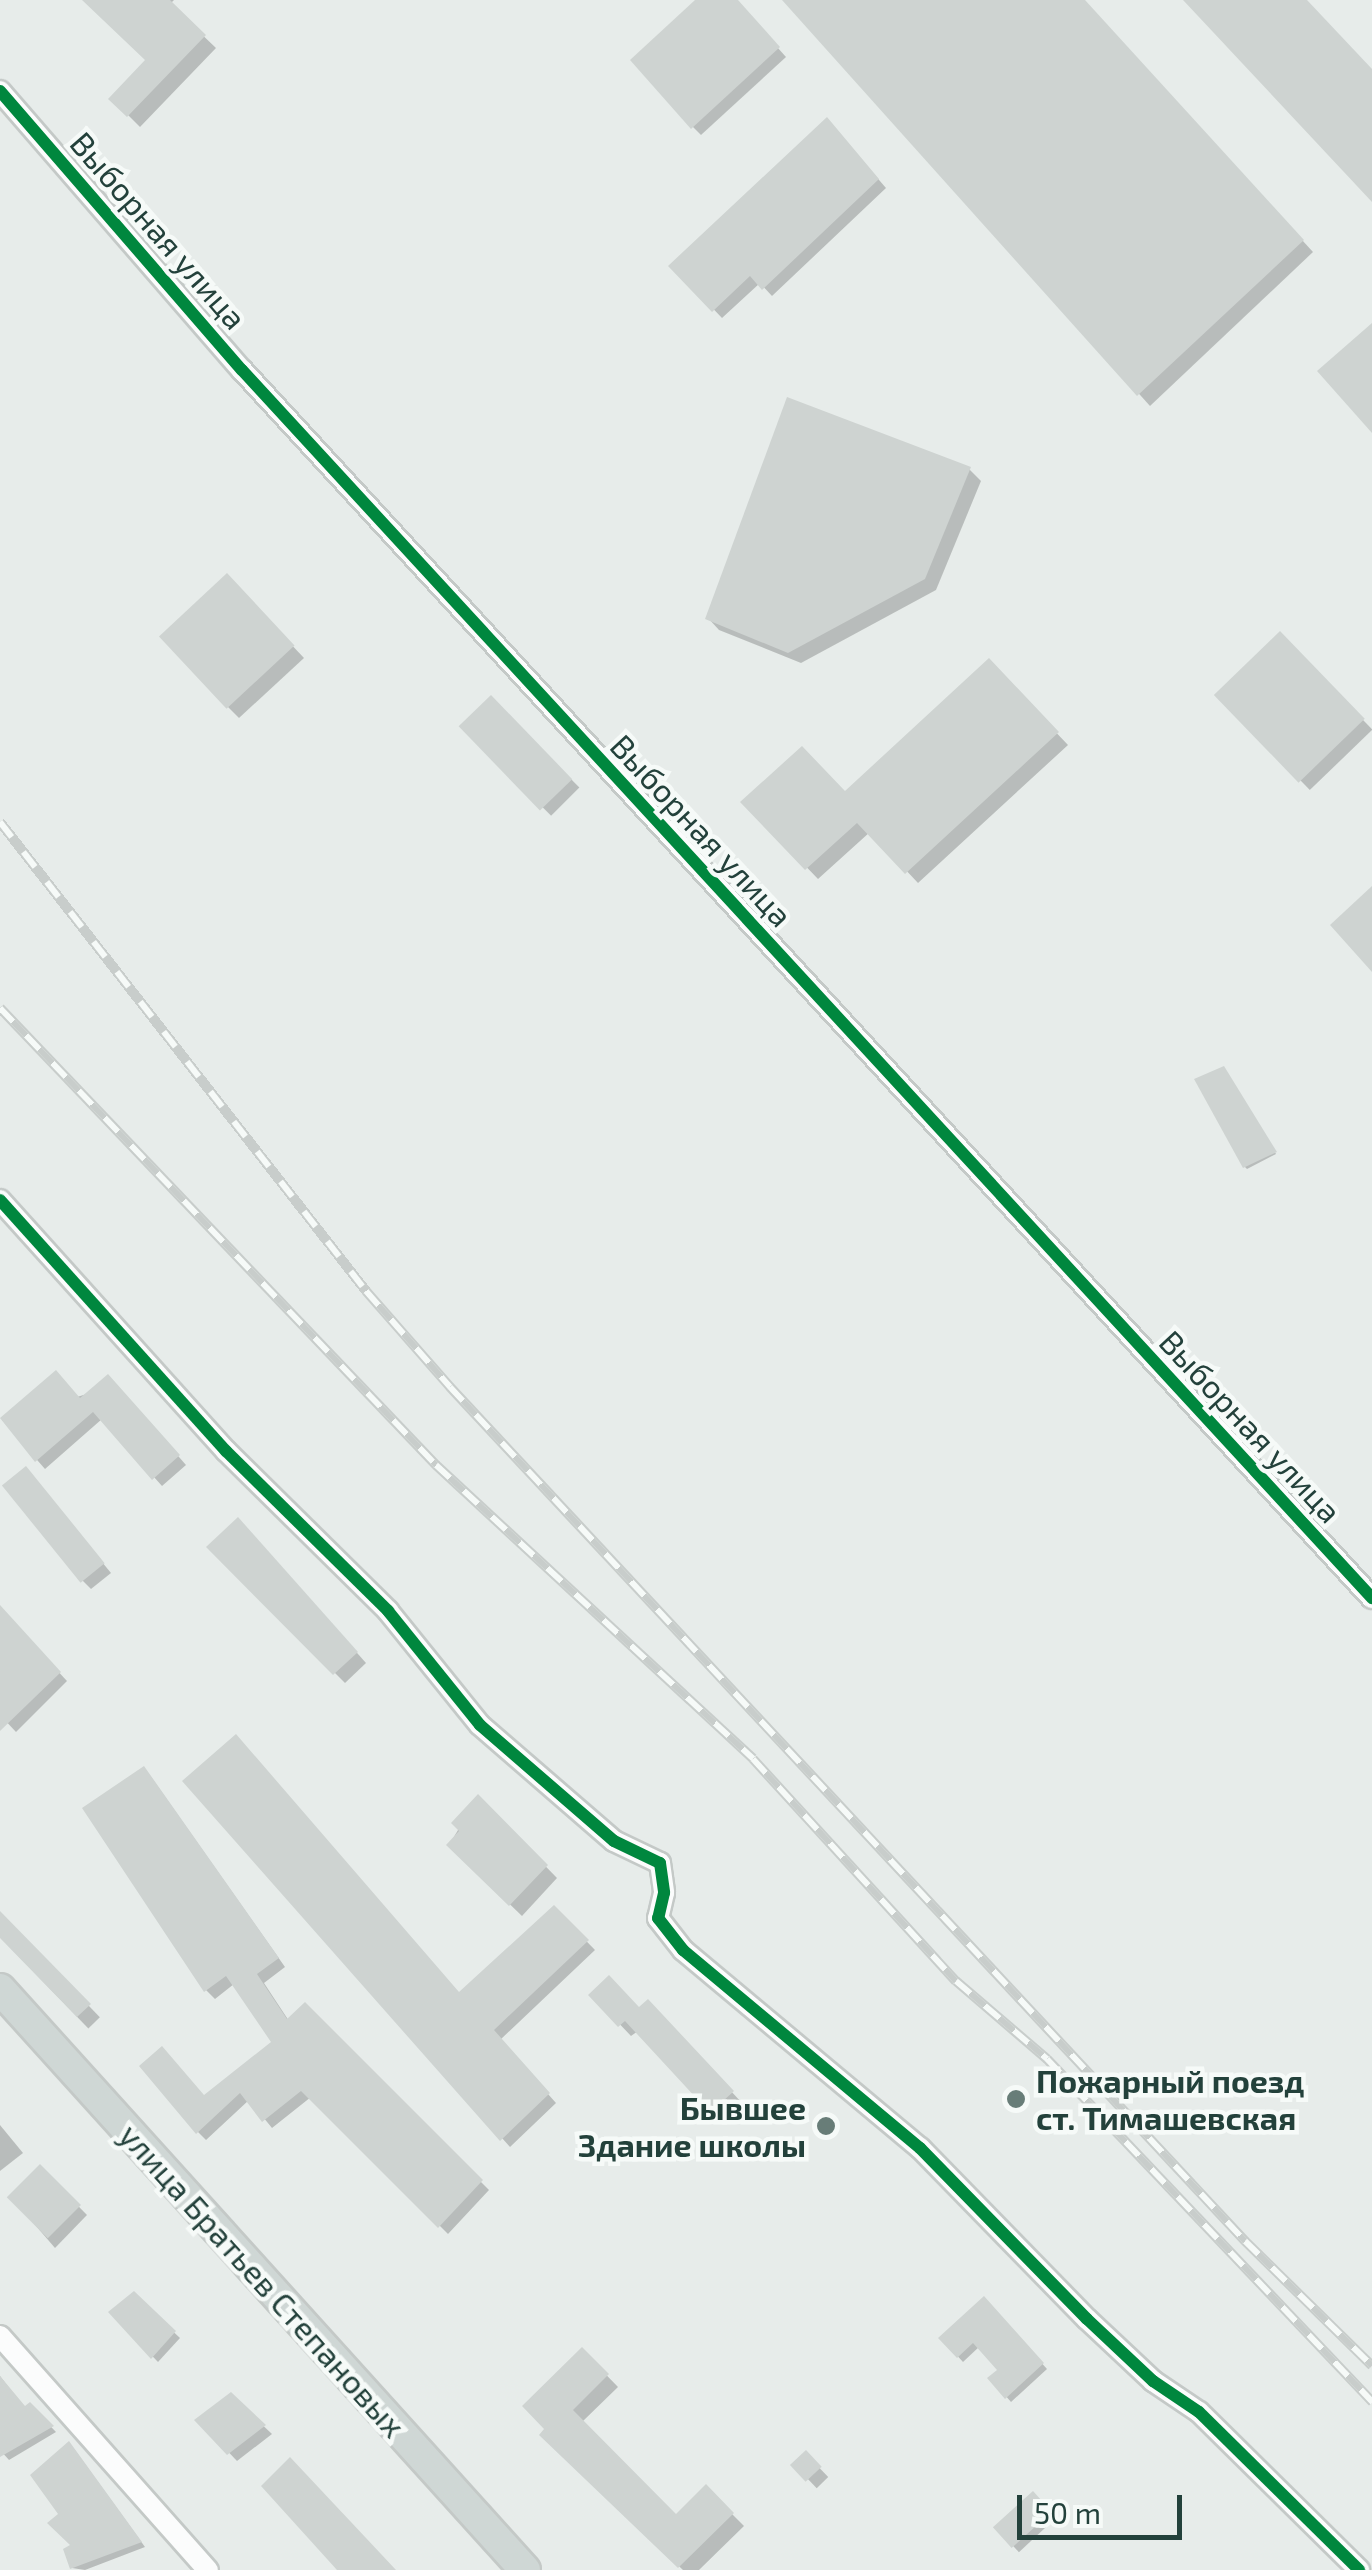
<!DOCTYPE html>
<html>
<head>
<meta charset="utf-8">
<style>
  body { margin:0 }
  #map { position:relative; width:1372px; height:2570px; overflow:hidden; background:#e7ecea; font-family:"Exo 2",sans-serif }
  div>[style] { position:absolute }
  .shadow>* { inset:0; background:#0003; transform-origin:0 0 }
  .building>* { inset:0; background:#ced3d1; transform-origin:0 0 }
  .roads { filter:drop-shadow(2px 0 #c4c9c7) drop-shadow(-2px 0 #c4c9c7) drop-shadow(0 2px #c4c9c7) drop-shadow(0 -2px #c4c9c7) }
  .minor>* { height:20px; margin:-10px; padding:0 10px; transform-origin:10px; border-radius:10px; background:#fbfcfc }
  .primary>* { height:30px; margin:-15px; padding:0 15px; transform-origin:15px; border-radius:15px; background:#cfd7d5 }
  .rail>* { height:10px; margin-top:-5px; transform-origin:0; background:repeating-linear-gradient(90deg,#f6faf8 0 19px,#c8cdcb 0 38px); box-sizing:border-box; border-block:2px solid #c8cdcb }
  .cycleway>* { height:12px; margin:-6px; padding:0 6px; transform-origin:6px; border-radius:6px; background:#00873e }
  .dots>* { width:28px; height:28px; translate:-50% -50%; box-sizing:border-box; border:5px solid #f6faf8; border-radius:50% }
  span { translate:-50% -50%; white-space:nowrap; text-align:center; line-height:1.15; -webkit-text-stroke:9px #f6faf8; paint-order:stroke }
  .street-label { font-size:32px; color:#23413b }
  .poi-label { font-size:32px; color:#23413b; font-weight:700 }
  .left { translate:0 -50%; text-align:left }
  .right { translate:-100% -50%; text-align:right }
  .scale { position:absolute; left:1017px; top:2495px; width:165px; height:45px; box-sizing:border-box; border:5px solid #23413b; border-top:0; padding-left:12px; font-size:30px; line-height:35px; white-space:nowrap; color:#23413b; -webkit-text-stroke:8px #f6faf8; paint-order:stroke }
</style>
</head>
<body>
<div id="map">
  <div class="shadow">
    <div style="clip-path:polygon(86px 0,174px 0,170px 4px,216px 48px,140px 127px,112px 99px,148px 60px)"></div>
    <div style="clip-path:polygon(698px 0,735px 0,786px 57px,701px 135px,693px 127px)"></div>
    <div style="clip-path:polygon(785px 0,1082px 0,1313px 252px,1150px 406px)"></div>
    <div style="clip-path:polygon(835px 129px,886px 188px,772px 296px,760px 283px,722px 318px,672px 266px)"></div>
    <div style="clip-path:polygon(969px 469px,981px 481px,936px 590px,801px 663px,719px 630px,708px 618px)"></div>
    <div style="clip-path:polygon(238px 588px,304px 658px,239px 718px,228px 707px)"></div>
    <div style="left:1280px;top:634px;width:133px;height:87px;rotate:46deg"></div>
    <div style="clip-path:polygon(989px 662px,1068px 745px,918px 883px,870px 832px,818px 879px,744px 802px,845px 794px)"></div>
    <div style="left:491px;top:699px;width:125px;height:40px;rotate:45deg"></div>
    <div style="clip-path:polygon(1225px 1071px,1276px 1154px,1247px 1169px,1245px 1167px)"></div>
    <div style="clip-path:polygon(116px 1385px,186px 1465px,162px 1486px,102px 1419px,45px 1469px,2px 1420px)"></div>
    <div style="clip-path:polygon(33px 1478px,111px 1573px,91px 1589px,83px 1581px)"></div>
    <div style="clip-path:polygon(248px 1530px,366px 1663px,345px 1683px,209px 1547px)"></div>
    <div style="clip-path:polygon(0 1609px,67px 1681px,16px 1732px,0 1715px)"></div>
    <div style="clip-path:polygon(151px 1777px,285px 1967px,264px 1983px,289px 2021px,305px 2006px,489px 2190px,448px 2234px,311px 2097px,272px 2128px,249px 2100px,206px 2140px,198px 2132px,204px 2098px,275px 2043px,234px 1984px,215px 1999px,206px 1990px,86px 1809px)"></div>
    <div style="clip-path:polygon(185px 1782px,460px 1995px,554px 1908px,595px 1950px,500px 2040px,556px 2103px,510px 2147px)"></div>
    <div style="clip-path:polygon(478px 1797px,557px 1878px,522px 1916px,449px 1845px)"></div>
    <div style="left:4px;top:1918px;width:138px;height:16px;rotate:46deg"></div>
    <div style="clip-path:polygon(592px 1995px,659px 2014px,743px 2104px,723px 2123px,638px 2031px,631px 2036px)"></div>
    <div style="clip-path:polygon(0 2125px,23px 2153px,0 2171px)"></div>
    <div style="clip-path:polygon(40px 2167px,87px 2215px,55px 2248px,12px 2198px)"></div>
    <div style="clip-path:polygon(133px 2294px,180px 2338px,158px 2362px,111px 2313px)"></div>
    <div style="clip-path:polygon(984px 2299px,1047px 2369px,1011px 2402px,991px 2379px,1000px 2370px,980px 2346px,963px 2362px,941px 2338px)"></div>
    <div style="clip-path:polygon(582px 2350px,618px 2387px,582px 2422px,676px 2518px,706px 2488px,744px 2526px,699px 2570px,683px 2570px,542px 2435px)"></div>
    <div style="clip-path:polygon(0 2376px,25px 2409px,30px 2405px,56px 2432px,9px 2460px,0 2450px)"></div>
    <div style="clip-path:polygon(231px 2395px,272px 2434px,237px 2461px,198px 2420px)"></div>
    <div style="clip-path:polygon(74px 2449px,145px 2547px,85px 2570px,72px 2568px,74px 2545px,61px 2514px)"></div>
    <div style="left:806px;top:2454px;width:32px;height:16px;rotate:46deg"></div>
    <div style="left:1033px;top:2494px;width:33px;height:50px;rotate:47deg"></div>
  </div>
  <div class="building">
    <div style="clip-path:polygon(82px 0,170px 0,206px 35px,127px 117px,108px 99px,145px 60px)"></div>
    <div style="clip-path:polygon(695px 0,738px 0,780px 47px,691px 129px,630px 60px)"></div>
    <div style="clip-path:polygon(782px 0,1085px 0,1304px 240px,1137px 396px)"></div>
    <div style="clip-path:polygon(1183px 0,1307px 0,1372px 69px,1372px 202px)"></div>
    <div style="clip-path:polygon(827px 117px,879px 179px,762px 290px,750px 276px,712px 312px,668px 266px)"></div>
    <div style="clip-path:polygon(1372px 323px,1372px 433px,1317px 371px)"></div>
    <div style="clip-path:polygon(787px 397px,971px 467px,925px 579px,788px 653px,705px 619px)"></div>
    <div style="left:227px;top:573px;width:99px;height:93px;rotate:47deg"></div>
    <div style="left:1280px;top:631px;width:122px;height:92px;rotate:46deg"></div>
    <div style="clip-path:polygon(989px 658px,1059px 732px,905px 874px,857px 823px,805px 870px,740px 802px,802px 746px,845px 791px)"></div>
    <div style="left:491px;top:695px;width:117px;height:45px;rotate:46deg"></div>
    <div style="clip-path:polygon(1372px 886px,1372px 972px,1330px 925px)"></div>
    <div style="clip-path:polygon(1224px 1066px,1277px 1152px,1243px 1168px,1194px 1079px)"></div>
    <div style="clip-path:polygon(56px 1370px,80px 1398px,108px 1374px,180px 1455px,152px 1480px,93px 1412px,35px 1462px,0 1418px)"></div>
    <div style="left:26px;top:1466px;width:125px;height:31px;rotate:51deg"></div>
    <div style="clip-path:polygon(238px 1517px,358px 1652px,333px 1675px,206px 1547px)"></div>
    <div style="clip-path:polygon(0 1605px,61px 1672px,0 1731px)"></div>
    <div style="clip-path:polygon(236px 1734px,459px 1992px,554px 1905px,589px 1940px,494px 2030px,550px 2093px,500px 2141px,182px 1781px)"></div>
    <div style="clip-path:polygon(144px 1766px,279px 1958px,257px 1974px,287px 2019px,305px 2002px,483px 2180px,438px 2228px,301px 2091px,262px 2122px,240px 2093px,196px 2134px,139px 2066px,162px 2046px,204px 2095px,271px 2042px,226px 1976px,204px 1992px,82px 1808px)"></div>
    <div style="clip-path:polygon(478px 1794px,548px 1865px,509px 1906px,446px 1845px,459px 1831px,451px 1823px)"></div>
    <div style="clip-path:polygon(0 1911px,91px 2004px,77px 2017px,0 1938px)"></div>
    <div style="clip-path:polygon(609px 1975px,639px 2007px,648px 1999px,734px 2091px,710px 2113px,625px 2021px,618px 2027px,588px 1995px)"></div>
    <div style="left:40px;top:2164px;width:58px;height:47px;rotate:45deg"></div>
    <div style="clip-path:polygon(134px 2291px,176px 2331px,151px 2359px,108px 2312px)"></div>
    <div style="clip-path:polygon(984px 2296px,1044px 2363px,1005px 2399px,987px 2378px,997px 2370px,973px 2343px,957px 2358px,938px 2338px)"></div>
    <div style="clip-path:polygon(582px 2347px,609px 2374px,573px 2410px,676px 2514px,706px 2484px,734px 2513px,678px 2568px,539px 2435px,544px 2429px,522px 2406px)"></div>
    <div style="clip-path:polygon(0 2376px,25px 2406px,30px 2402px,54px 2426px,0 2457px)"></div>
    <div style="clip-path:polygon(231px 2392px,266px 2425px,227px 2455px,194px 2420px)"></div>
    <div style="clip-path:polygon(69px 2441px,142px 2542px,70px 2569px,63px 2549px,70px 2545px,47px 2523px,58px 2514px,30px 2475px)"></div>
    <div style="left:806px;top:2450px;width:23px;height:22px;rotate:47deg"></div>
    <div style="clip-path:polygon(290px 2457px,396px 2570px,337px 2570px,261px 2486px)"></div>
    <div style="left:1033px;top:2491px;width:28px;height:54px;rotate:48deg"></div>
  </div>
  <div class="roads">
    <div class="minor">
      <div style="left:0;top:91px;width:369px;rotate:49.1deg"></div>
      <div style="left:242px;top:370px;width:1669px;rotate:47.38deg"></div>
      <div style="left:0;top:1200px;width:338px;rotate:48deg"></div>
      <div style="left:226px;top:1451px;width:228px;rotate:44.6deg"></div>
      <div style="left:388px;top:1611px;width:146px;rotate:51.1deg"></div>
      <div style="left:480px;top:1725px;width:177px;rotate:40.9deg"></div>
      <div style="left:614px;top:1841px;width:51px;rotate:25.6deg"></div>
      <div style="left:660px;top:1863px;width:30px;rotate:82deg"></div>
      <div style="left:664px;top:1893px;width:26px;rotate:103deg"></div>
      <div style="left:658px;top:1918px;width:41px;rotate:52deg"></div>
      <div style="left:683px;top:1950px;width:309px;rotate:39.9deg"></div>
      <div style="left:920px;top:2148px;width:239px;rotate:45.7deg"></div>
      <div style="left:1087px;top:2319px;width:91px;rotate:43.2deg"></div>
      <div style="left:1153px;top:2381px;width:55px;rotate:34deg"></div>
      <div style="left:1199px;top:2412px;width:225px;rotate:44.6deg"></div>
      <div style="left:0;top:2336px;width:313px;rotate:48.4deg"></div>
    </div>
    <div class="primary">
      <div style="left:0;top:1989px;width:783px;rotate:47.9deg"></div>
    </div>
  </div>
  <div class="rail">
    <div style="left:0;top:822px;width:595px;rotate:52.03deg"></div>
    <div style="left:366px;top:1291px;width:128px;rotate:48.8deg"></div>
    <div style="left:450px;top:1387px;width:1167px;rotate:47.05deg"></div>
    <div style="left:1245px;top:2241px;width:178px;rotate:44.5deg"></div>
    <div style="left:0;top:1008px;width:632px;rotate:46.35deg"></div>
    <div style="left:436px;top:1465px;width:432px;rotate:42.8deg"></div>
    <div style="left:753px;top:1759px;width:301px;rotate:47.6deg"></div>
    <div style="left:956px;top:1981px;width:120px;rotate:40.6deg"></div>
    <div style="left:1047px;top:2059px;width:473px;rotate:46.5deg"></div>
  </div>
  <div class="cycleway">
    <div style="left:0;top:91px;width:369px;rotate:49.1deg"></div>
    <div style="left:242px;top:370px;width:1669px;rotate:47.38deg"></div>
    <div style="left:0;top:1200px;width:338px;rotate:48deg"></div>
    <div style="left:226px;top:1451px;width:228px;rotate:44.6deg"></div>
    <div style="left:388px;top:1611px;width:146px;rotate:51.1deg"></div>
    <div style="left:480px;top:1725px;width:177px;rotate:40.9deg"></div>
    <div style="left:614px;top:1841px;width:51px;rotate:25.6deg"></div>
    <div style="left:660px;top:1863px;width:30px;rotate:82deg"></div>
    <div style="left:664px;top:1893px;width:26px;rotate:103deg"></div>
    <div style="left:658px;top:1918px;width:41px;rotate:52deg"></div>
    <div style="left:683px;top:1950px;width:309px;rotate:39.9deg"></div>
    <div style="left:920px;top:2148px;width:239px;rotate:45.7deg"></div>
    <div style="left:1087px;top:2319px;width:91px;rotate:43.2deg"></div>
    <div style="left:1153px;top:2381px;width:55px;rotate:34deg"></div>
    <div style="left:1199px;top:2412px;width:225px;rotate:44.6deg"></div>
  </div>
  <div class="dots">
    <div style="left:1016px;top:2099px;background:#687d78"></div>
    <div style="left:826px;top:2126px;background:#687d78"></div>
  </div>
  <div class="street-label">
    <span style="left:159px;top:230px;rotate:49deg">Выборная улица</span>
    <span style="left:702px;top:830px;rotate:47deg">Выборная улица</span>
    <span style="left:1251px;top:1426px;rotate:47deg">Выборная улица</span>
    <span style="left:263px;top:2280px;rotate:48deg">улица Братьев Степановых</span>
  </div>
  <div class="poi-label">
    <span class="left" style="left:1036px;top:2099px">Пожарный поезд<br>ст. Тимашевская</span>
    <span class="right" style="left:806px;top:2126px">Бывшее<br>Здание школы</span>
  </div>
  <div class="scale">50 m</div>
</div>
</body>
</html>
